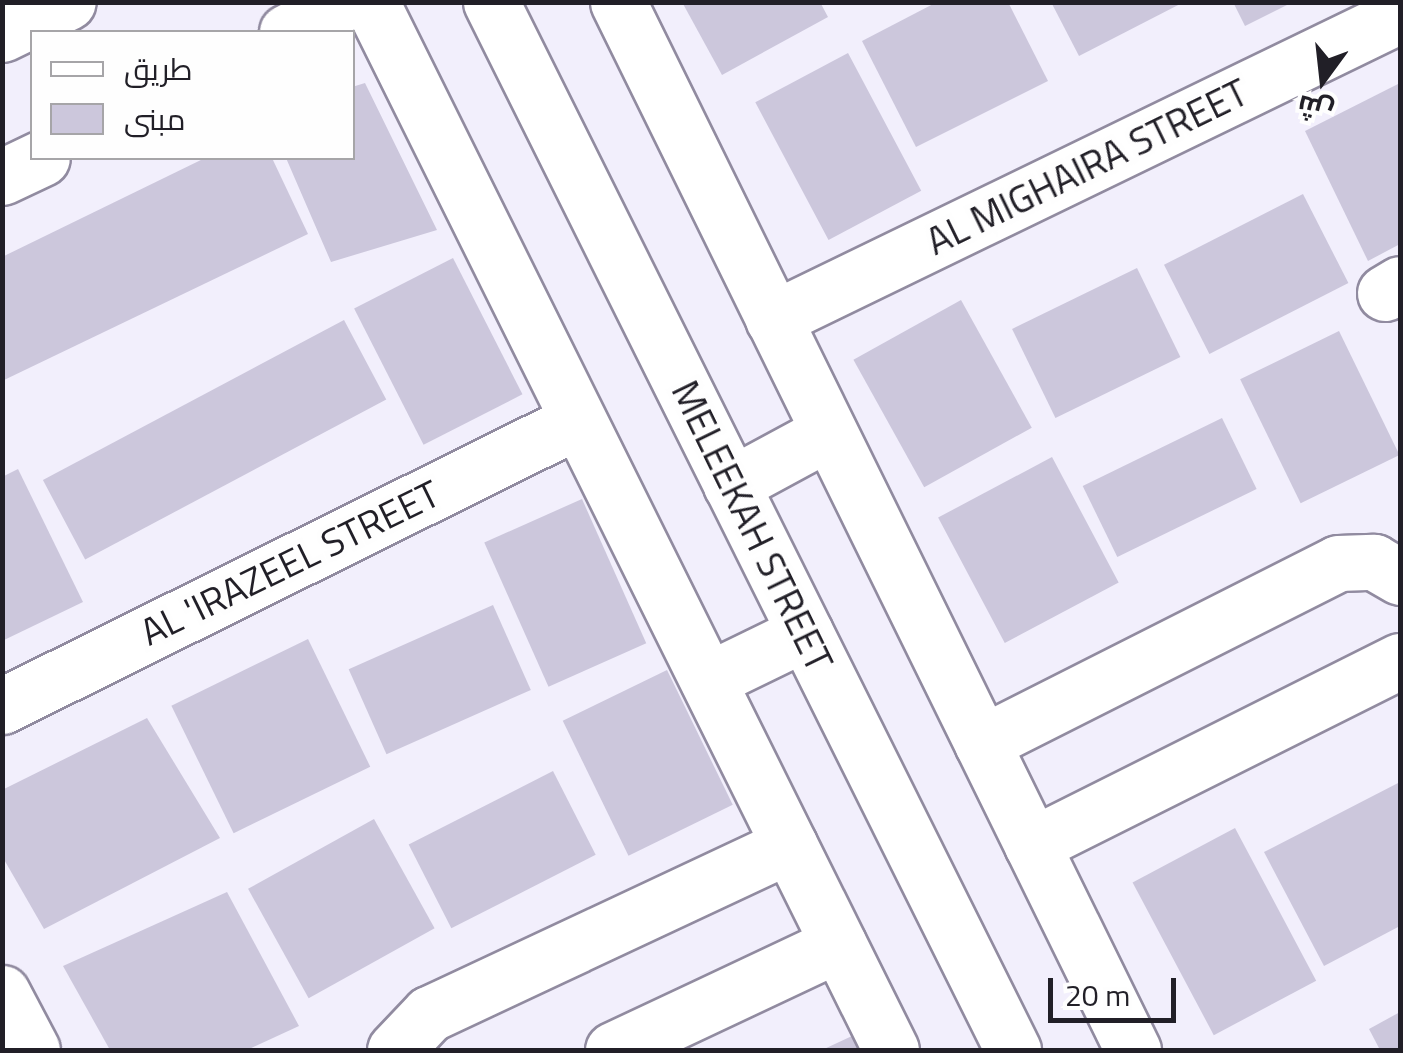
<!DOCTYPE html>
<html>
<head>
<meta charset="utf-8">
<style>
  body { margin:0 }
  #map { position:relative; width:1403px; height:1053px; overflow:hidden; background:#f2effc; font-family:"Titillium Web",Cairo,sans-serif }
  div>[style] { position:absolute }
  .building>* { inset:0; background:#ccc7dc; transform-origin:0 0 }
  .roads { filter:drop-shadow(2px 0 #918ba0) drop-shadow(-2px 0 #918ba0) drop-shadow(0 2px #918ba0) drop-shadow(0 -2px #918ba0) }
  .minor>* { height:55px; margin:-27.5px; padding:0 27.5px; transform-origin:27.5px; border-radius:27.5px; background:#fff }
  span { translate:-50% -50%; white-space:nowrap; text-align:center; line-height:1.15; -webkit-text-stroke:10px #fefefe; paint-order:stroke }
  .street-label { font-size:38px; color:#211f27 }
  .frame { position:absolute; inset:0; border:5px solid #211f27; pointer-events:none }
  .legend { position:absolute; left:30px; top:30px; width:325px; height:130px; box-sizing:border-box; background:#fefefe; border:2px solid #a6a5a8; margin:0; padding:12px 18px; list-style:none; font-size:30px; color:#211f27 }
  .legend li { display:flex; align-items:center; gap:20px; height:50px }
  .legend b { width:50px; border:2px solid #a6a5a8 }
  .north { position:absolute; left:1273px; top:30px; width:100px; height:100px; -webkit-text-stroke:8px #fefefe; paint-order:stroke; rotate:195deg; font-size:28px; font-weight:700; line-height:40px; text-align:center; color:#211f27 }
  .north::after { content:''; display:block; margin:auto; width:35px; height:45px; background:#211f27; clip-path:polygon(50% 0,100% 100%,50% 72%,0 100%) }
  .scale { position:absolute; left:1048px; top:978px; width:128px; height:45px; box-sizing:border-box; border:5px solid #211f27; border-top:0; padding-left:12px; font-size:30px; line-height:35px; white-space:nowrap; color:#211f27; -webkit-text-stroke:8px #fefefe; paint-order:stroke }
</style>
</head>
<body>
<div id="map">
  <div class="building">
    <div style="clip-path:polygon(682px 2px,820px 2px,828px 17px,722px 75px)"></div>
    <div style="clip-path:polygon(937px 2px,1008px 2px,1048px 81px,916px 147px,862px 41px)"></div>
    <div style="clip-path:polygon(1051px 2px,1184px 2px,1079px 56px)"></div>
    <div style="clip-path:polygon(1233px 2px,1293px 2px,1245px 26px)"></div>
    <div style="left:848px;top:53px;width:156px;height:105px;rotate:62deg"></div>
    <div style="clip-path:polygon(365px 83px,437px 230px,331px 262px,286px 158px,352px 158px,352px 87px)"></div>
    <div style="clip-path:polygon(1400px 83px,1400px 244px,1368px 261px,1305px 131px)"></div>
    <div style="clip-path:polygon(205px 158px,272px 158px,308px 234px,2px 381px,2px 257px)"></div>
    <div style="left:1303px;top:194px;width:100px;height:156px;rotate:63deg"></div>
    <div style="left:453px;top:258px;width:153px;height:111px;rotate:63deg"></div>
    <div style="left:1137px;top:268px;width:99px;height:139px;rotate:64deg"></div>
    <div style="left:961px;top:300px;width:146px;height:123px;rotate:61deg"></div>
    <div style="left:344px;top:320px;width:90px;height:341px;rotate:62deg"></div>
    <div style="left:1339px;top:331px;width:138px;height:110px;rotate:64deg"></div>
    <div style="left:1222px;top:418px;width:79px;height:155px;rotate:64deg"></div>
    <div style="left:1052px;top:457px;width:142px;height:129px;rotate:62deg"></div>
    <div style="clip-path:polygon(18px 469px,83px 602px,2px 641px,2px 477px)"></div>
    <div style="left:582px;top:499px;width:158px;height:107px;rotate:66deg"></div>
    <div style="left:493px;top:605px;width:93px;height:158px;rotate:66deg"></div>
    <div style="left:308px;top:639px;width:142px;height:152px;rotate:64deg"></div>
    <div style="left:667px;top:670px;width:150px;height:116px;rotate:64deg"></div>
    <div style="clip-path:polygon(147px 718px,220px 838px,44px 929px,2px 856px,2px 790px)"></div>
    <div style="left:553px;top:771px;width:94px;height:162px;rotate:63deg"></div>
    <div style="clip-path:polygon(1400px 782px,1400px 926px,1324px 966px,1264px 852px)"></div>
    <div style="left:374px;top:819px;width:125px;height:144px;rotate:61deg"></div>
    <div style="left:1235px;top:828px;width:173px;height:116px;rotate:62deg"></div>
    <div style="clip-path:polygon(227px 892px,299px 1026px,247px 1050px,110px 1050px,63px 966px)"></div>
    <div style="clip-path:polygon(1400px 1012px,1400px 1050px,1380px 1050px,1369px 1029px)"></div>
    <div style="clip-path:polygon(852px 1036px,860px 1050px,822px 1050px)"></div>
  </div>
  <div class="roads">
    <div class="minor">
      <div style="left:371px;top:2px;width:1170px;rotate:63.61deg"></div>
      <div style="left:491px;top:2px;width:1171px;rotate:63.52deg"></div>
      <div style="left:618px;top:2px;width:1168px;rotate:63.83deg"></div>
      <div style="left:287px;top:32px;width:66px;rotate:-27deg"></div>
      <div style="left:2px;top:34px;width:73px;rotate:-25.9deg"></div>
      <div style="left:2px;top:177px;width:44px;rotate:-25.4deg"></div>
      <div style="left:1385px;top:293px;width:17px;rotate:-31deg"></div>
      <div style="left:773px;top:319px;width:697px;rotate:-25.87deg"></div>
      <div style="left:731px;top:485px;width:111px;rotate:-28.4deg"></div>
      <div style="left:708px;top:680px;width:108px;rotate:-25.9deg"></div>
      <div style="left:2px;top:706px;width:642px;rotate:-26.37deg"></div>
      <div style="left:982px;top:743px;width:399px;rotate:-26.8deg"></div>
      <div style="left:1338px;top:563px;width:36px;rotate:-2deg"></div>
      <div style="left:1374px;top:562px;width:30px;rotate:30deg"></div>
      <div style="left:1032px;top:845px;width:411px;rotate:-26.6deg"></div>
      <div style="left:2px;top:993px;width:64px;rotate:62.2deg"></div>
      <div style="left:395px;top:1050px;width:50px;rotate:-46.6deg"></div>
      <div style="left:429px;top:1014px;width:398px;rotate:-25.1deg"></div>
      <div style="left:613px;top:1050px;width:249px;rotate:-25.2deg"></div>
    </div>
  </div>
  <div class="street-label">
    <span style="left:1087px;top:167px;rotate:-26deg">AL MIGHAIRA STREET</span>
    <span style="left:752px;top:526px;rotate:64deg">MELEEKAH STREET</span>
    <span style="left:290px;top:563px;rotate:-26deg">AL 'IRAZEEL STREET</span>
  </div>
  <div class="frame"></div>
  <ul class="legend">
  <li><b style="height:12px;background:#fff"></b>طريق</li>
  <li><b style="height:28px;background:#ccc7dc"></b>مبنى</li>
  </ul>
  <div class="north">ش</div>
  <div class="scale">20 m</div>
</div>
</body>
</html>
